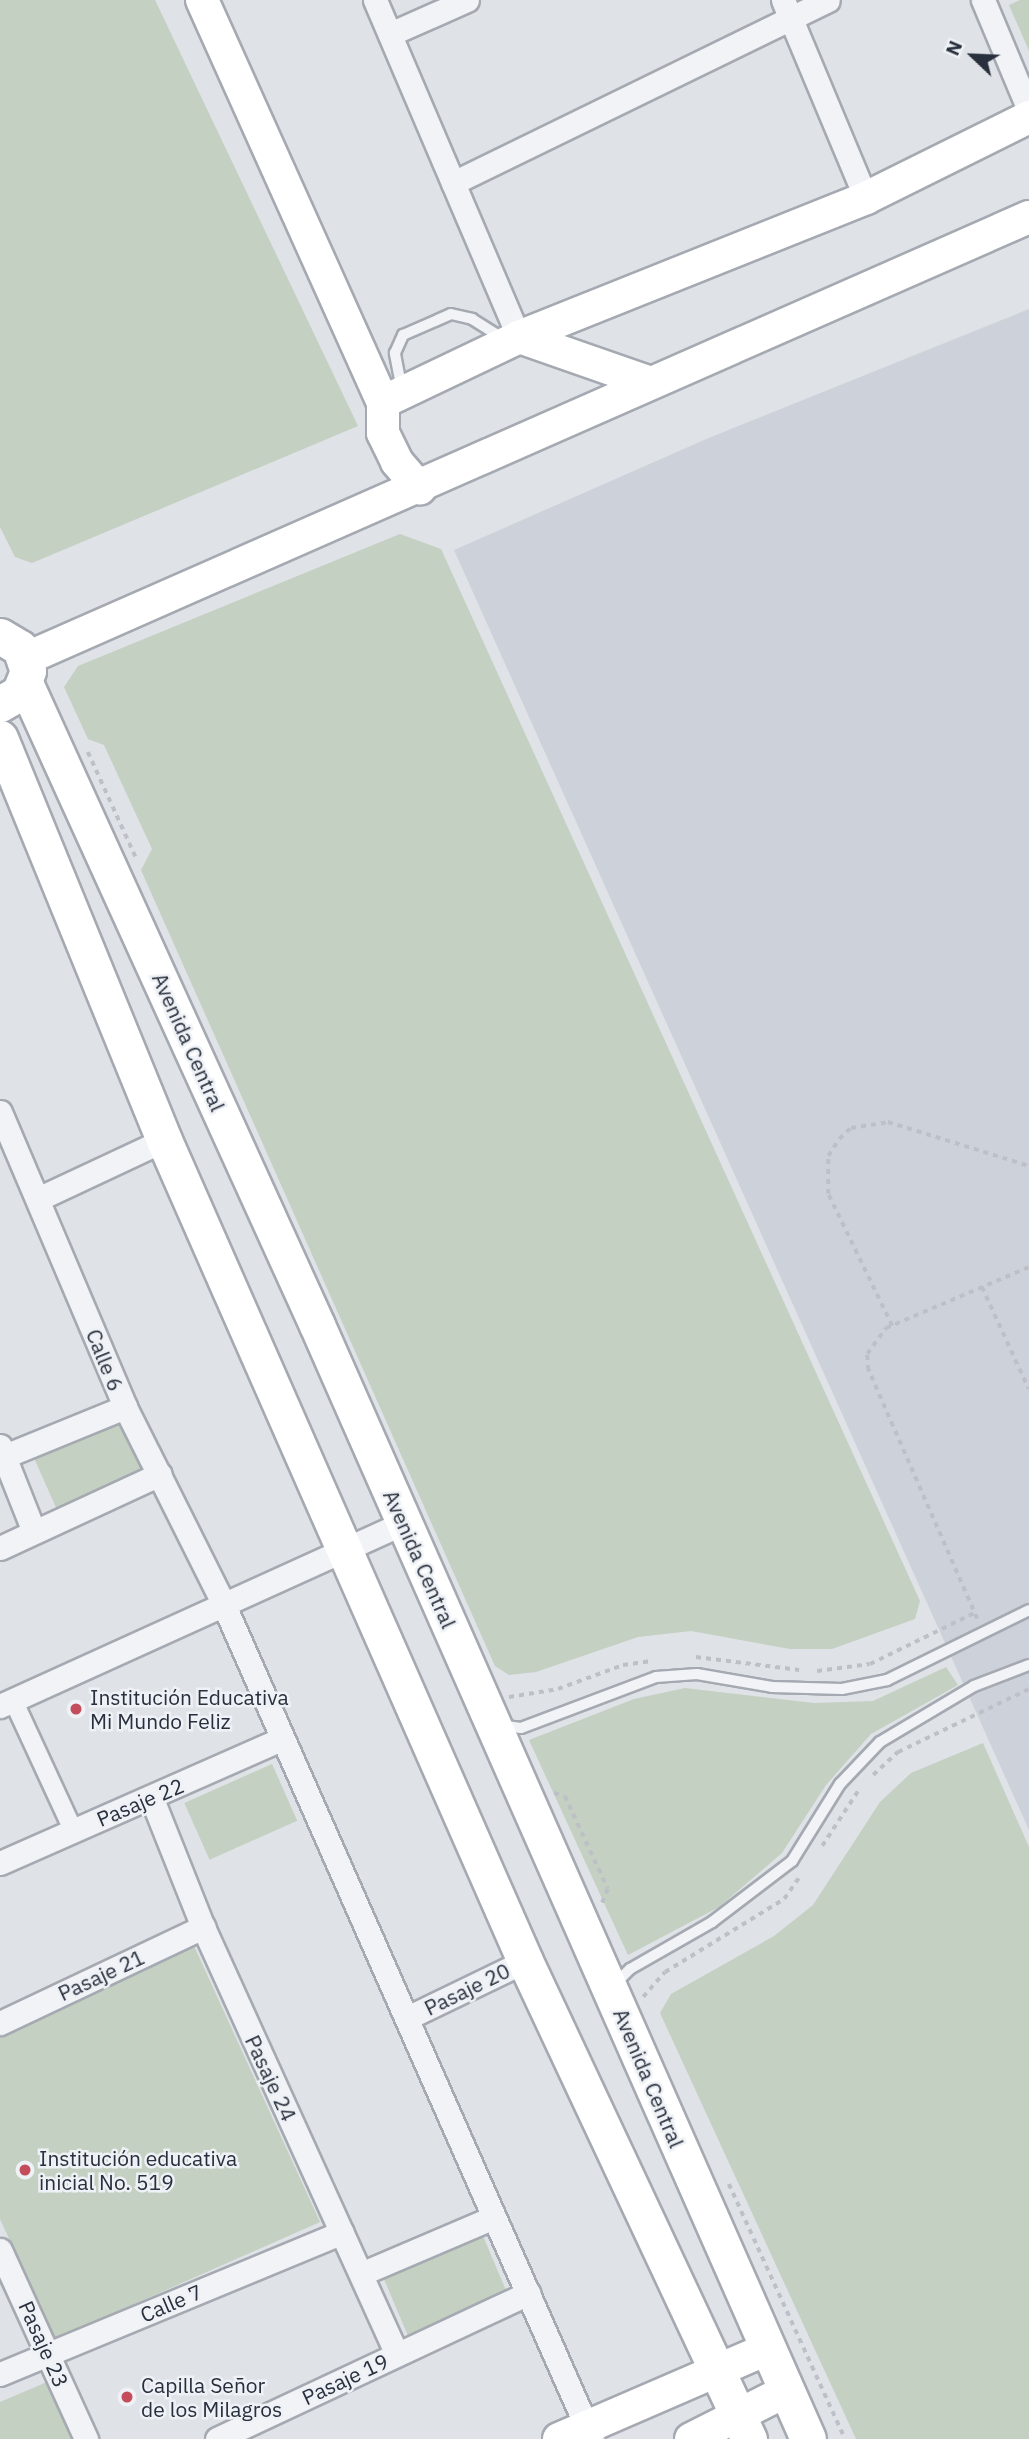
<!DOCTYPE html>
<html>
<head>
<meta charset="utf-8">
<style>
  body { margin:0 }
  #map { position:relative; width:1029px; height:2439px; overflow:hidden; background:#dfe2e7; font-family:"IBM Plex Sans",sans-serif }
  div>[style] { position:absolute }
  .built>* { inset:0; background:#cdd1d9 }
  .green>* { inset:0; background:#c4d0c1; transform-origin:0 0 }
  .path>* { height:3.5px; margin-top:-1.75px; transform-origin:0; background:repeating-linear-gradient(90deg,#bdc0c6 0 5px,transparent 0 10px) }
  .roads { filter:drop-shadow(2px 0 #a5a9b1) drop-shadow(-2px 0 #a5a9b1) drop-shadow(0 2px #a5a9b1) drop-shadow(0 -2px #a5a9b1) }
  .service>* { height:10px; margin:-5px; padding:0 5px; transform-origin:5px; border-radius:5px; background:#f1f3f6 }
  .pedestrian>* { height:18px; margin:-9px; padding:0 9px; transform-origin:9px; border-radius:9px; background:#f1f3f6 }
  .minor>* { height:23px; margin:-11.5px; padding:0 11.5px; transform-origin:11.5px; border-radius:11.5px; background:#f1f3f6 }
  .secondary>* { height:32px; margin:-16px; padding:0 16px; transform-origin:16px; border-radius:16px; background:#fff }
  .primary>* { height:35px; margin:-17.5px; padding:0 17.5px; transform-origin:17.5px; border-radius:17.5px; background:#fff }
  .dots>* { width:19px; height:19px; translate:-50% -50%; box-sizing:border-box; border:4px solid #eef1f5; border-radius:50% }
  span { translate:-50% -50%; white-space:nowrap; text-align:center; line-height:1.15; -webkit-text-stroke:5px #eef1f5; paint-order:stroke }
  .street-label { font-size:21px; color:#29303d }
  .poi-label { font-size:21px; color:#29303d }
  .left { translate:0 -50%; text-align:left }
  .north { position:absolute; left:938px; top:21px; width:70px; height:70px; -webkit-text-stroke:5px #eef1f5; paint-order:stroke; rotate:293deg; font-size:19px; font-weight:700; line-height:28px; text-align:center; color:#29303d }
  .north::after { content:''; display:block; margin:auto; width:24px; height:32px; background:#29303d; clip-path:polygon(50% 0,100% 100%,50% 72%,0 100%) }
</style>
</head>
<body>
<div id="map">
  <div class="built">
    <div style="clip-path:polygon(1029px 309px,1029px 1830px,454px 550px,711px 437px)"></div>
  </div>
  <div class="green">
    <div style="clip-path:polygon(0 0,155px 0,358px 426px,32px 563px,15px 557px,0 527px)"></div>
    <div style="clip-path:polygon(1020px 0,1029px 0,1029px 51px,1009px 5px)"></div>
    <div style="clip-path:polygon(400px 534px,441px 549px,920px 1601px,915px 1619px,832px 1649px,790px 1649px,691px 1631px,638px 1637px,536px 1672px,509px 1675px,495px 1666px,141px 870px,152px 849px,104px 745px,88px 739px,64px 687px,78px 666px)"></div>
    <div style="left:123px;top:1417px;width:59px;height:98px;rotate:66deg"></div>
    <div style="clip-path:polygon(946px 1667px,958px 1685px,871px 1734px,826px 1785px,782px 1853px,719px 1907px,628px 1955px,529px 1740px,634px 1699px,685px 1688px,814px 1703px,873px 1701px)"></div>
    <div style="clip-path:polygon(983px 1743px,1029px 1847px,1029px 2439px,856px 2439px,660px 2013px,671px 1994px,774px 1936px,813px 1905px,880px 1802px,911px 1773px)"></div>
    <div style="left:272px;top:1764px;width:62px;height:96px;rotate:66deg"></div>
    <div style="clip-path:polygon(189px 1935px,320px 2222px,55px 2339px,0 2219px,0 2028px)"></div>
    <div style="left:480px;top:2229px;width:73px;height:108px;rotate:67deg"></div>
    <div style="clip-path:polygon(47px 2382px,71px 2439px,0 2439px,0 2402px)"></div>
  </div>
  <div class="path">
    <div style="left:88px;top:752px;width:116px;rotate:65.6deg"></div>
    <div style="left:982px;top:1287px;width:112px;rotate:65.3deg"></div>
    <div style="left:892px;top:1326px;width:147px;rotate:-115.9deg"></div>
    <div style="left:828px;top:1194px;width:38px;rotate:-90deg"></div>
    <div style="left:828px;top:1156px;width:20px;rotate:-57deg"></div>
    <div style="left:839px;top:1139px;width:16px;rotate:-43deg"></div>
    <div style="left:851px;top:1128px;width:37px;rotate:-9deg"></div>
    <div style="left:888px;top:1122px;width:148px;rotate:17.3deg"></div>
    <div style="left:977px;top:1619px;width:272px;rotate:-113.6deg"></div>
    <div style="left:868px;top:1370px;width:16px;rotate:-94deg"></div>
    <div style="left:867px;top:1354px;width:32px;rotate:-54deg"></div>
    <div style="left:886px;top:1328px;width:155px;rotate:-23.1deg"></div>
    <div style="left:696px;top:1657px;width:104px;rotate:7.2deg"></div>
    <div style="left:817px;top:1671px;width:53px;rotate:-7.5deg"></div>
    <div style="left:870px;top:1664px;width:116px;rotate:-26.1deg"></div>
    <div style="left:509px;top:1697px;width:50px;rotate:-9.3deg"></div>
    <div style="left:558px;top:1689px;width:69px;rotate:-20.3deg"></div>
    <div style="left:623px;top:1665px;width:27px;rotate:-8deg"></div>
    <div style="left:873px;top:1775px;width:34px;rotate:-43deg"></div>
    <div style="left:898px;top:1752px;width:145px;rotate:-25.7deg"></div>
    <div style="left:554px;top:1793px;width:11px;rotate:15deg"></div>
    <div style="left:565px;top:1796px;width:102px;rotate:65.2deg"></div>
    <div style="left:608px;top:1889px;width:16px;rotate:112deg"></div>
    <div style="left:822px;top:1846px;width:69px;rotate:-56.8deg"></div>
    <div style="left:643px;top:1997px;width:33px;rotate:-49deg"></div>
    <div style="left:665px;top:1972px;width:140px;rotate:-31.5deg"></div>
    <div style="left:784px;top:1899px;width:29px;rotate:-55deg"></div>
    <div style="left:729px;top:2184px;width:280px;rotate:65.5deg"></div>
  </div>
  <div class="roads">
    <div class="service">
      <div style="left:402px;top:390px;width:38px;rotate:-101deg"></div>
      <div style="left:395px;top:353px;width:20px;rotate:-66deg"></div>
      <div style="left:403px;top:335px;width:52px;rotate:-23.6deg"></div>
      <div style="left:451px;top:314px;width:22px;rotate:13deg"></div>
      <div style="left:472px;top:319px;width:39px;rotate:32deg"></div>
      <div style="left:499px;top:1725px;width:22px;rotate:8deg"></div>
      <div style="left:521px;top:1728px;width:144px;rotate:-20.7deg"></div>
      <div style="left:656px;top:1677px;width:41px;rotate:-4.2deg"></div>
      <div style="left:697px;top:1674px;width:76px;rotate:9.8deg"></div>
      <div style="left:772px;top:1687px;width:70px;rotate:1.6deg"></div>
      <div style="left:842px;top:1689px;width:46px;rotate:-11.3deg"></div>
      <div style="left:887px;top:1680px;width:158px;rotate:-26.2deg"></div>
      <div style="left:613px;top:1986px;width:24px;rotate:-45deg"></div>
      <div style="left:630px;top:1969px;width:95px;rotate:-29.8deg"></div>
      <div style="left:712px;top:1922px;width:101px;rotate:-37.3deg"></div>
      <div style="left:792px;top:1861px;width:91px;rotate:-58.1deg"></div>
      <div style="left:840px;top:1784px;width:58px;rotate:-46.4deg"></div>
      <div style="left:880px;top:1742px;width:109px;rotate:-30.8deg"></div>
      <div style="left:974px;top:1686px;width:59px;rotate:-20.9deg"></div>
    </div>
    <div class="pedestrian">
      <div style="left:13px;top:1700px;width:143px;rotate:65.2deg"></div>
    </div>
    <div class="minor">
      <div style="left:375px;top:0;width:366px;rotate:66.9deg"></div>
      <div style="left:783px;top:0;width:215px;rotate:67.3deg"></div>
      <div style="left:983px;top:0;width:119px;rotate:67.3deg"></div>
      <div style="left:390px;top:34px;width:84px;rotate:-23.8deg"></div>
      <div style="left:453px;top:183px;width:417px;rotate:-26deg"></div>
      <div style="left:0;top:1112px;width:320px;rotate:67deg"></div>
      <div style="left:125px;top:1407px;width:219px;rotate:63.4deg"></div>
      <div style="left:223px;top:1603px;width:914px;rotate:66.18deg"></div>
      <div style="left:40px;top:1198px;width:137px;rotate:-25.1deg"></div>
      <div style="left:0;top:1446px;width:92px;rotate:68.4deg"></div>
      <div style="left:5px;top:1456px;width:130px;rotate:-22.2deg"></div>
      <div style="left:0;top:1548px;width:176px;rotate:-24.8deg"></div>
      <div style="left:0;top:1706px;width:444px;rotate:-24.4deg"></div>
      <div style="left:152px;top:1799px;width:138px;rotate:68.3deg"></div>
      <div style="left:203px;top:1927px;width:469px;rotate:65.6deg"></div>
      <div style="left:0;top:1863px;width:305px;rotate:-23.8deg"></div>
      <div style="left:409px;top:2017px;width:129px;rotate:-25.8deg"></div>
      <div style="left:0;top:2023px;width:225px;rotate:-25.3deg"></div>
      <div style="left:0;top:2250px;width:208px;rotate:65.5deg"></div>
      <div style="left:363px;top:2273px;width:142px;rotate:-23.1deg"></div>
      <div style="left:0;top:2374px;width:370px;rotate:-22.5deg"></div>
      <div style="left:217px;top:2439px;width:344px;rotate:-25.1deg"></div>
    </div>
    <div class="secondary">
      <div style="left:202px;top:0;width:441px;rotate:65.8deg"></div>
      <div style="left:383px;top:402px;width:31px;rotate:90deg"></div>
      <div style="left:383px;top:433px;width:32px;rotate:64deg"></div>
      <div style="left:397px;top:462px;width:35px;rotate:49deg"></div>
      <div style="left:519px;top:337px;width:137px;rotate:19.2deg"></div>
      <div style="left:383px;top:402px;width:151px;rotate:-25.5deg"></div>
      <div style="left:519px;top:337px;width:374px;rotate:-21.8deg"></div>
      <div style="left:866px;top:198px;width:182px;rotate:-26.4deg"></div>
      <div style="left:25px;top:659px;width:1097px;rotate:-23.76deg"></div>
      <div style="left:559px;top:2439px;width:227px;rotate:-23.4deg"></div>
      <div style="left:691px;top:2439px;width:106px;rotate:-26.8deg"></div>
    </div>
    <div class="primary">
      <div style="left:0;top:636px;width:23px;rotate:31deg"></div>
      <div style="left:20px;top:648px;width:24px;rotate:71deg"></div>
      <div style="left:28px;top:671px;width:24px;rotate:112deg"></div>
      <div style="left:19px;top:693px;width:22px;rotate:150deg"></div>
      <div style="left:25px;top:683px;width:705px;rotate:65.54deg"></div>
      <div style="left:317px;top:1325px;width:1217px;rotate:66.21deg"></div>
      <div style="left:0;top:738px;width:434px;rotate:67.8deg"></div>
      <div style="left:164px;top:1140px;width:897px;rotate:66.26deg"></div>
      <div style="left:525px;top:1961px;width:528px;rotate:64.89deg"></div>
    </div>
  </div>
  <div class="dots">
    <div style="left:76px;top:1709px;background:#c34d5a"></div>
    <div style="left:25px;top:2170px;background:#c34d5a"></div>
    <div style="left:127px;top:2397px;background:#c34d5a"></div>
  </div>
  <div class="street-label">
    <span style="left:189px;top:1042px;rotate:66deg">Avenida Central</span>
    <span style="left:105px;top:1360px;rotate:68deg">Calle 6</span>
    <span style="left:420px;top:1559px;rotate:66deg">Avenida Central</span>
    <span style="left:140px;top:1802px;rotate:-23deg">Pasaje 22</span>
    <span style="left:101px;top:1975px;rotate:-25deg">Pasaje 21</span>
    <span style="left:467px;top:1989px;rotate:-26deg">Pasaje 20</span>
    <span style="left:271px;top:2078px;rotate:65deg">Pasaje 24</span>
    <span style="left:649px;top:2078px;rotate:67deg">Avenida Central</span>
    <span style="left:171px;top:2303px;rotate:-23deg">Calle 7</span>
    <span style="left:44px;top:2344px;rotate:66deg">Pasaje 23</span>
    <span style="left:345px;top:2379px;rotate:-25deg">Pasaje 19</span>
  </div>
  <div class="poi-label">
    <span class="left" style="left:90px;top:1709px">Institución Educativa<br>Mi Mundo Feliz</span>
    <span class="left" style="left:39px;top:2170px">Institución educativa<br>inicial No. 519</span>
    <span class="left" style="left:141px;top:2397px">Capilla Señor<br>de los Milagros</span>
  </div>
  <div class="north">N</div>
</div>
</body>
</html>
